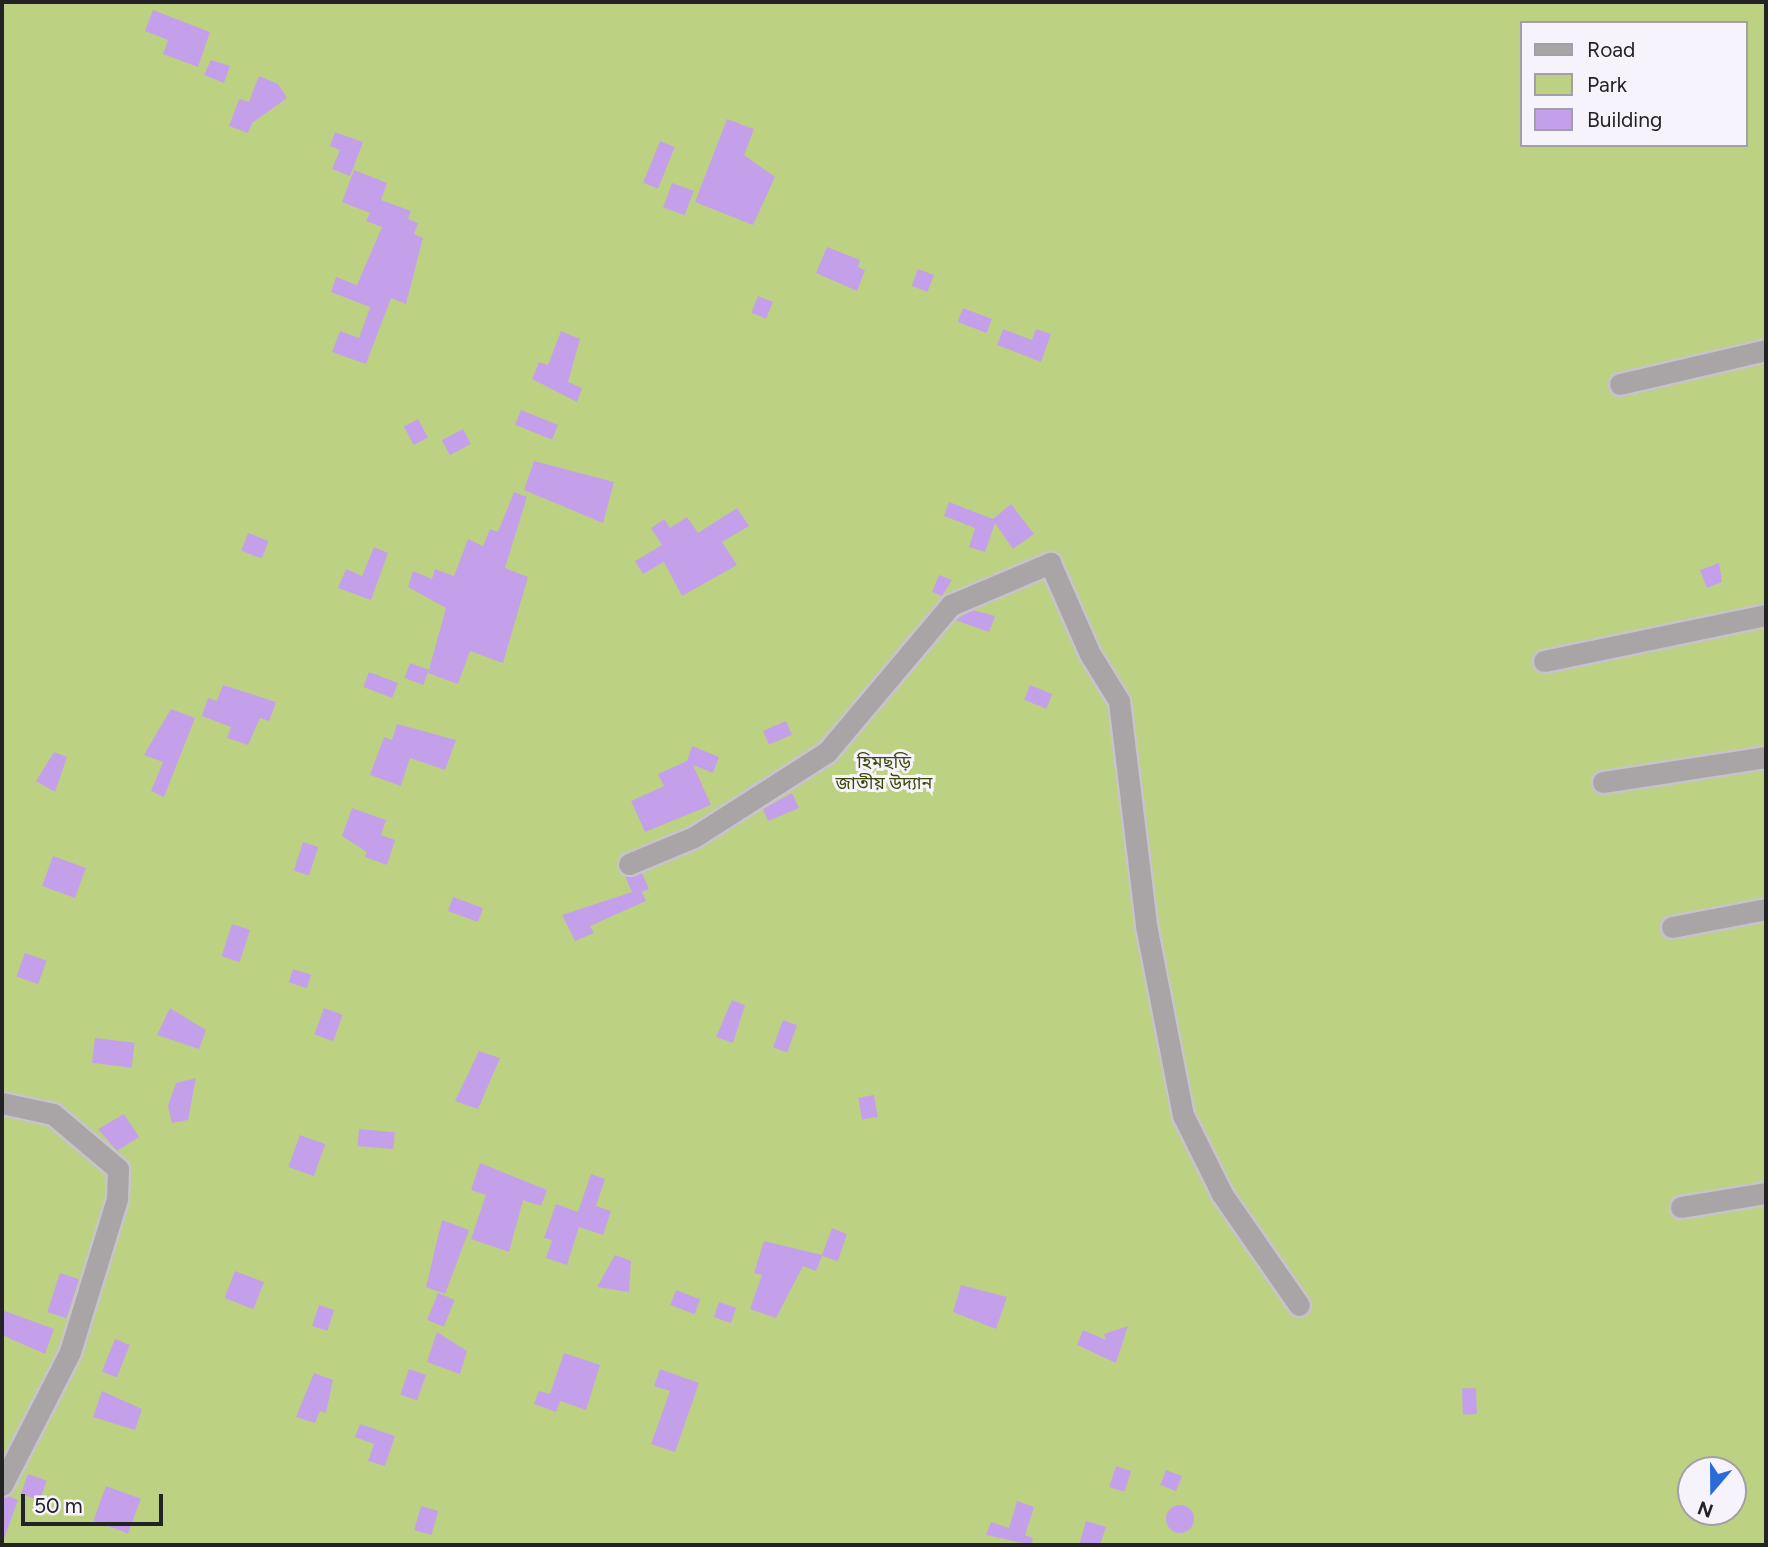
<!DOCTYPE html>
<html>
<head>
<meta charset="utf-8">
<style>
  body { margin:0 }
  #map { position:relative; width:1768px; height:1547px; overflow:hidden; background:#eae6ef; font-family:Figtree,"Noto Sans Bengali",sans-serif }
  div>[style] { position:absolute }
  .green>* { inset:0; background:#bdd183 }
  .building>* { inset:0; background:#c5a0ea; transform-origin:0 0 }
  .round { border-radius:50% }
  .roads { filter:drop-shadow(2px 0 #c6c3cb) drop-shadow(-2px 0 #c6c3cb) drop-shadow(0 2px #c6c3cb) drop-shadow(0 -2px #c6c3cb) }
  .minor>* { height:21px; margin:-10.5px; padding:0 10.5px; transform-origin:10.5px; border-radius:10.5px; background:#a9a5a7 }
  span { translate:-50% -50%; white-space:nowrap; text-align:center; line-height:1.15; -webkit-text-stroke:6px #f7f3fc; paint-order:stroke }
  .park-label { font-size:18px; color:#3c4808 }
  .frame { position:absolute; inset:0; border:4px solid #232225; pointer-events:none }
  .legend { position:absolute; left:1520px; top:21px; width:228px; height:126px; box-sizing:border-box; background:#f7f3fc; border:2px solid #a29fa6; margin:0; padding:9px 12px; list-style:none; font-size:21px; color:#232225 }
  .legend li { display:flex; align-items:center; gap:14px; height:35px }
  .legend b { width:35px; border:2px solid #a29fa6 }
  .north { position:absolute; left:1677px; top:1456px; width:70px; height:70px; box-sizing:border-box; background:#f7f3fc; border:2px solid #a29fa6; border-radius:50%; rotate:200deg; font-size:19px; font-weight:700; line-height:28px; text-align:center; color:#232225 }
  .north::after { content:''; display:block; margin:auto; width:24px; height:32px; background:#2b6ad7; clip-path:polygon(50% 0,100% 100%,50% 72%,0 100%) }
  .scale { position:absolute; left:21px; top:1494px; width:142px; height:32px; box-sizing:border-box; border:4px solid #232225; border-top:0; padding-left:9px; font-size:21px; line-height:24px; white-space:nowrap; color:#232225; -webkit-text-stroke:5px #f7f3fc; paint-order:stroke }
</style>
</head>
<body>
<div id="map">
  <div class="green">
    <div style="clip-path:polygon(evenodd,2px 2px,1766px 2px,1766px 1545px,2px 1545px,2px 2px,1521px 23px,1745px 23px,1745px 145px,1521px 145px,1521px 23px,2px 2px,1691px 1470px,1733px 1470px,1733px 1512px,1691px 1512px,1691px 1470px)"></div>
  </div>
  <div class="building">
    <div style="clip-path:polygon(153px 10px,210px 32px,198px 67px,163px 54px,168px 40px,145px 31px)"></div>
    <div style="clip-path:polygon(211px 60px,230px 66px,224px 83px,204px 75px)"></div>
    <div style="clip-path:polygon(259px 76px,278px 84px,287px 98px,252px 123px,248px 133px,229px 126px,239px 99px,249px 102px)"></div>
    <div style="clip-path:polygon(727px 119px,754px 129px,744px 155px,775px 177px,753px 225px,695px 202px)"></div>
    <div style="clip-path:polygon(335px 132px,363px 142px,350px 176px,332px 169px,340px 150px,330px 146px)"></div>
    <div style="left:660px;top:141px;width:16px;height:45px;rotate:22deg"></div>
    <div style="clip-path:polygon(354px 170px,387px 183px,381px 200px,411px 211px,408px 219px,418px 223px,414px 234px,423px 238px,406px 304px,391px 298px,366px 364px,332px 352px,340px 331px,359px 338px,370px 307px,331px 292px,336px 277px,357px 285px,382px 227px,366px 221px,370px 213px,342px 202px)"></div>
    <div style="left:672px;top:183px;width:23px;height:26px;rotate:20deg"></div>
    <div style="clip-path:polygon(827px 247px,860px 260px,858px 267px,865px 270px,857px 291px,816px 273px)"></div>
    <div style="left:918px;top:269px;width:17px;height:18px;rotate:21deg"></div>
    <div style="left:758px;top:296px;width:16px;height:18px;rotate:22deg"></div>
    <div style="left:963px;top:308px;width:31px;height:15px;rotate:21deg"></div>
    <div style="clip-path:polygon(1003px 329px,1032px 340px,1036px 329px,1051px 334px,1041px 362px,997px 345px)"></div>
    <div style="clip-path:polygon(561px 331px,580px 339px,568px 382px,582px 388px,577px 402px,532px 379px,539px 362px,548px 365px)"></div>
    <div style="left:521px;top:410px;width:40px;height:16px;rotate:22deg"></div>
    <div style="left:418px;top:419px;width:21px;height:16px;rotate:62deg"></div>
    <div style="left:463px;top:429px;width:17px;height:24px;rotate:62deg"></div>
    <div style="clip-path:polygon(534px 461px,614px 482px,603px 523px,524px 490px)"></div>
    <div style="clip-path:polygon(514px 492px,527px 497px,505px 568px,528px 577px,503px 663px,470px 651px,458px 684px,428px 673px,446px 608px,408px 587px,413px 571px,432px 579px,435px 569px,454px 576px,468px 539px,483px 546px,490px 529px,498px 532px)"></div>
    <div style="clip-path:polygon(949px 502px,993px 519px,1011px 504px,1034px 534px,1013px 549px,995px 523px,985px 552px,969px 547px,975px 528px,944px 516px)"></div>
    <div style="clip-path:polygon(737px 508px,749px 526px,722px 542px,737px 565px,682px 596px,664px 562px,643px 574px,635px 561px,662px 545px,651px 528px,664px 519px,670px 528px,687px 517px,698px 533px)"></div>
    <div style="left:248px;top:533px;width:22px;height:19px;rotate:21deg"></div>
    <div style="clip-path:polygon(374px 547px,388px 553px,371px 600px,338px 588px,346px 569px,362px 576px)"></div>
    <div style="clip-path:polygon(1719px 563px,1722px 582px,1707px 588px,1700px 570px)"></div>
    <div style="clip-path:polygon(939px 575px,952px 580px,942px 596px,932px 592px)"></div>
    <div style="clip-path:polygon(973px 610px,995px 616px,989px 632px,955px 620px)"></div>
    <div style="left:410px;top:663px;width:20px;height:16px;rotate:20deg"></div>
    <div style="left:369px;top:672px;width:31px;height:16px;rotate:21deg"></div>
    <div style="clip-path:polygon(223px 685px,276px 702px,269px 721px,260px 718px,248px 745px,227px 738px,231px 727px,202px 716px,208px 698px,217px 701px)"></div>
    <div style="left:1030px;top:685px;width:24px;height:16px;rotate:22deg"></div>
    <div style="clip-path:polygon(171px 709px,195px 718px,164px 797px,151px 791px,163px 762px,144px 755px)"></div>
    <div style="left:786px;top:721px;width:15px;height:25px;rotate:67deg"></div>
    <div style="clip-path:polygon(397px 724px,456px 740px,445px 770px,410px 758px,401px 786px,370px 775px,384px 737px,392px 740px)"></div>
    <div style="clip-path:polygon(692px 746px,719px 757px,713px 773px,693px 765px,711px 805px,645px 832px,631px 801px,664px 786px,658px 774px,687px 761px)"></div>
    <div style="clip-path:polygon(54px 752px,67px 757px,55px 792px,36px 781px)"></div>
    <div style="clip-path:polygon(792px 793px,799px 808px,768px 821px,763px 809px)"></div>
    <div style="clip-path:polygon(352px 808px,386px 820px,381px 835px,395px 840px,387px 865px,365px 857px,367px 852px,342px 836px)"></div>
    <div style="left:303px;top:842px;width:16px;height:30px;rotate:18deg"></div>
    <div style="left:53px;top:856px;width:35px;height:32px;rotate:20deg"></div>
    <div style="clip-path:polygon(642px 873px,649px 889px,642px 892px,646px 901px,590px 926px,594px 933px,575px 941px,562px 915px,632px 892px,625px 876px)"></div>
    <div style="left:453px;top:897px;width:32px;height:15px;rotate:20deg"></div>
    <div style="left:232px;top:924px;width:19px;height:34px;rotate:18deg"></div>
    <div style="left:25px;top:953px;width:23px;height:25px;rotate:20deg"></div>
    <div style="left:293px;top:969px;width:19px;height:14px;rotate:18deg"></div>
    <div style="clip-path:polygon(732px 1000px,745px 1005px,733px 1043px,716px 1037px)"></div>
    <div style="clip-path:polygon(170px 1008px,206px 1030px,199px 1049px,157px 1035px)"></div>
    <div style="left:324px;top:1008px;width:20px;height:28px;rotate:20deg"></div>
    <div style="left:783px;top:1020px;width:15px;height:29px;rotate:20deg"></div>
    <div style="left:95px;top:1038px;width:40px;height:25px;rotate:7deg"></div>
    <div style="clip-path:polygon(479px 1051px,500px 1058px,478px 1109px,455px 1101px)"></div>
    <div style="clip-path:polygon(196px 1078px,188px 1120px,172px 1123px,168px 1106px,176px 1083px)"></div>
    <div style="left:874px;top:1095px;width:22px;height:16px;rotate:80deg"></div>
    <div style="clip-path:polygon(124px 1114px,139px 1137px,117px 1151px,98px 1129px)"></div>
    <div style="left:359px;top:1129px;width:36px;height:17px;rotate:5deg"></div>
    <div style="left:300px;top:1135px;width:27px;height:34px;rotate:20deg"></div>
    <div style="clip-path:polygon(480px 1163px,547px 1190px,541px 1206px,523px 1200px,509px 1252px,471px 1239px,486px 1195px,471px 1190px)"></div>
    <div style="clip-path:polygon(591px 1174px,605px 1179px,596px 1206px,611px 1211px,603px 1235px,579px 1227px,567px 1265px,546px 1258px,552px 1240px,544px 1238px,556px 1204px,578px 1212px)"></div>
    <div style="clip-path:polygon(442px 1220px,469px 1230px,445px 1294px,426px 1287px)"></div>
    <div style="clip-path:polygon(832px 1228px,847px 1234px,838px 1261px,822px 1256px,816px 1271px,803px 1266px,776px 1318px,750px 1309px,762px 1275px,754px 1273px,764px 1241px,822px 1255px)"></div>
    <div style="clip-path:polygon(615px 1255px,631px 1261px,629px 1292px,597px 1287px)"></div>
    <div style="left:235px;top:1271px;width:31px;height:29px;rotate:21deg"></div>
    <div style="left:60px;top:1273px;width:20px;height:41px;rotate:18deg"></div>
    <div style="clip-path:polygon(961px 1285px,1007px 1297px,996px 1329px,953px 1312px)"></div>
    <div style="left:676px;top:1290px;width:26px;height:16px;rotate:21deg"></div>
    <div style="left:438px;top:1293px;width:18px;height:29px;rotate:22deg"></div>
    <div style="left:719px;top:1302px;width:18px;height:16px;rotate:19deg"></div>
    <div style="left:319px;top:1305px;width:16px;height:22px;rotate:18deg"></div>
    <div style="clip-path:polygon(2px 1310px,54px 1329px,45px 1354px,2px 1335px)"></div>
    <div style="clip-path:polygon(1128px 1326px,1116px 1363px,1077px 1345px,1083px 1330px,1106px 1340px,1104px 1334px)"></div>
    <div style="clip-path:polygon(437px 1332px,467px 1351px,460px 1374px,427px 1362px)"></div>
    <div style="left:115px;top:1339px;width:16px;height:35px;rotate:22deg"></div>
    <div style="clip-path:polygon(564px 1353px,600px 1365px,586px 1410px,560px 1401px,556px 1412px,534px 1404px,539px 1391px,550px 1394px)"></div>
    <div style="left:409px;top:1369px;width:18px;height:27px;rotate:19deg"></div>
    <div style="clip-path:polygon(660px 1369px,699px 1383px,675px 1452px,651px 1444px,670px 1391px,654px 1386px)"></div>
    <div style="clip-path:polygon(314px 1373px,333px 1380px,326px 1413px,320px 1411px,315px 1423px,296px 1417px)"></div>
    <div style="left:1476px;top:1388px;width:26px;height:14px;rotate:88deg"></div>
    <div style="clip-path:polygon(102px 1391px,142px 1409px,135px 1430px,93px 1417px)"></div>
    <div style="clip-path:polygon(360px 1424px,395px 1436px,385px 1466px,368px 1461px,374px 1444px,355px 1437px)"></div>
    <div style="left:1116px;top:1466px;width:16px;height:22px;rotate:18deg"></div>
    <div style="left:1166px;top:1470px;width:17px;height:16px;rotate:21deg"></div>
    <div style="left:28px;top:1474px;width:20px;height:21px;rotate:20deg"></div>
    <div style="left:106px;top:1486px;width:37px;height:37px;rotate:20deg"></div>
    <div style="clip-path:polygon(9px 1496px,18px 1500px,4px 1539px,2px 1498px)"></div>
    <div style="clip-path:polygon(1017px 1501px,1034px 1507px,1025px 1535px,1033px 1538px,1031px 1545px,986px 1535px,991px 1522px,1009px 1528px)"></div>
    <div class="round" style="left:1166px;top:1505px;width:28px;height:28px"></div>
    <div style="left:421px;top:1506px;width:18px;height:25px;rotate:16deg"></div>
    <div style="clip-path:polygon(1086px 1521px,1106px 1527px,1100px 1545px,1079px 1545px)"></div>
  </div>
  <div class="roads">
    <div class="minor">
      <div style="left:1620px;top:384px;width:150px;rotate:-13.1deg"></div>
      <div style="left:1544px;top:661px;width:227px;rotate:-11.7deg"></div>
      <div style="left:1603px;top:782px;width:165px;rotate:-8.7deg"></div>
      <div style="left:629px;top:864px;width:70px;rotate:-22.6deg"></div>
      <div style="left:694px;top:837px;width:158px;rotate:-32.6deg"></div>
      <div style="left:827px;top:752px;width:192px;rotate:-49.9deg"></div>
      <div style="left:951px;top:605px;width:108px;rotate:-23deg"></div>
      <div style="left:1050px;top:563px;width:99px;rotate:66.3deg"></div>
      <div style="left:1090px;top:654px;width:55px;rotate:58.3deg"></div>
      <div style="left:1119px;top:701px;width:226px;rotate:83.1deg"></div>
      <div style="left:1146px;top:925px;width:194px;rotate:79deg"></div>
      <div style="left:1183px;top:1115px;width:88px;rotate:63.7deg"></div>
      <div style="left:1222px;top:1194px;width:135px;rotate:55.3deg"></div>
      <div style="left:1672px;top:927px;width:96px;rotate:-10.8deg"></div>
      <div style="left:2px;top:1103px;width:52px;rotate:12.2deg"></div>
      <div style="left:53px;top:1114px;width:85px;rotate:40.2deg"></div>
      <div style="left:118px;top:1169px;width:30px;rotate:92deg"></div>
      <div style="left:117px;top:1199px;width:160px;rotate:107.1deg"></div>
      <div style="left:70px;top:1352px;width:149px;rotate:117.1deg"></div>
      <div style="left:1681px;top:1207px;width:86px;rotate:-9.4deg"></div>
    </div>
  </div>
  <div class="park-label">
    <span style="left:884px;top:773px">হিমছড়ি<br>জাতীয় উদ্যান</span>
  </div>
  <div class="frame"></div>
  <ul class="legend">
  <li><b style="height:9px;background:#a9a5a7"></b>Road</li>
  <li><b style="height:19px;background:#bdd183"></b>Park</li>
  <li><b style="height:19px;background:#c5a0ea"></b>Building</li>
  </ul>
  <div class="north">N</div>
  <div class="scale">50 m</div>
</div>
</body>
</html>
